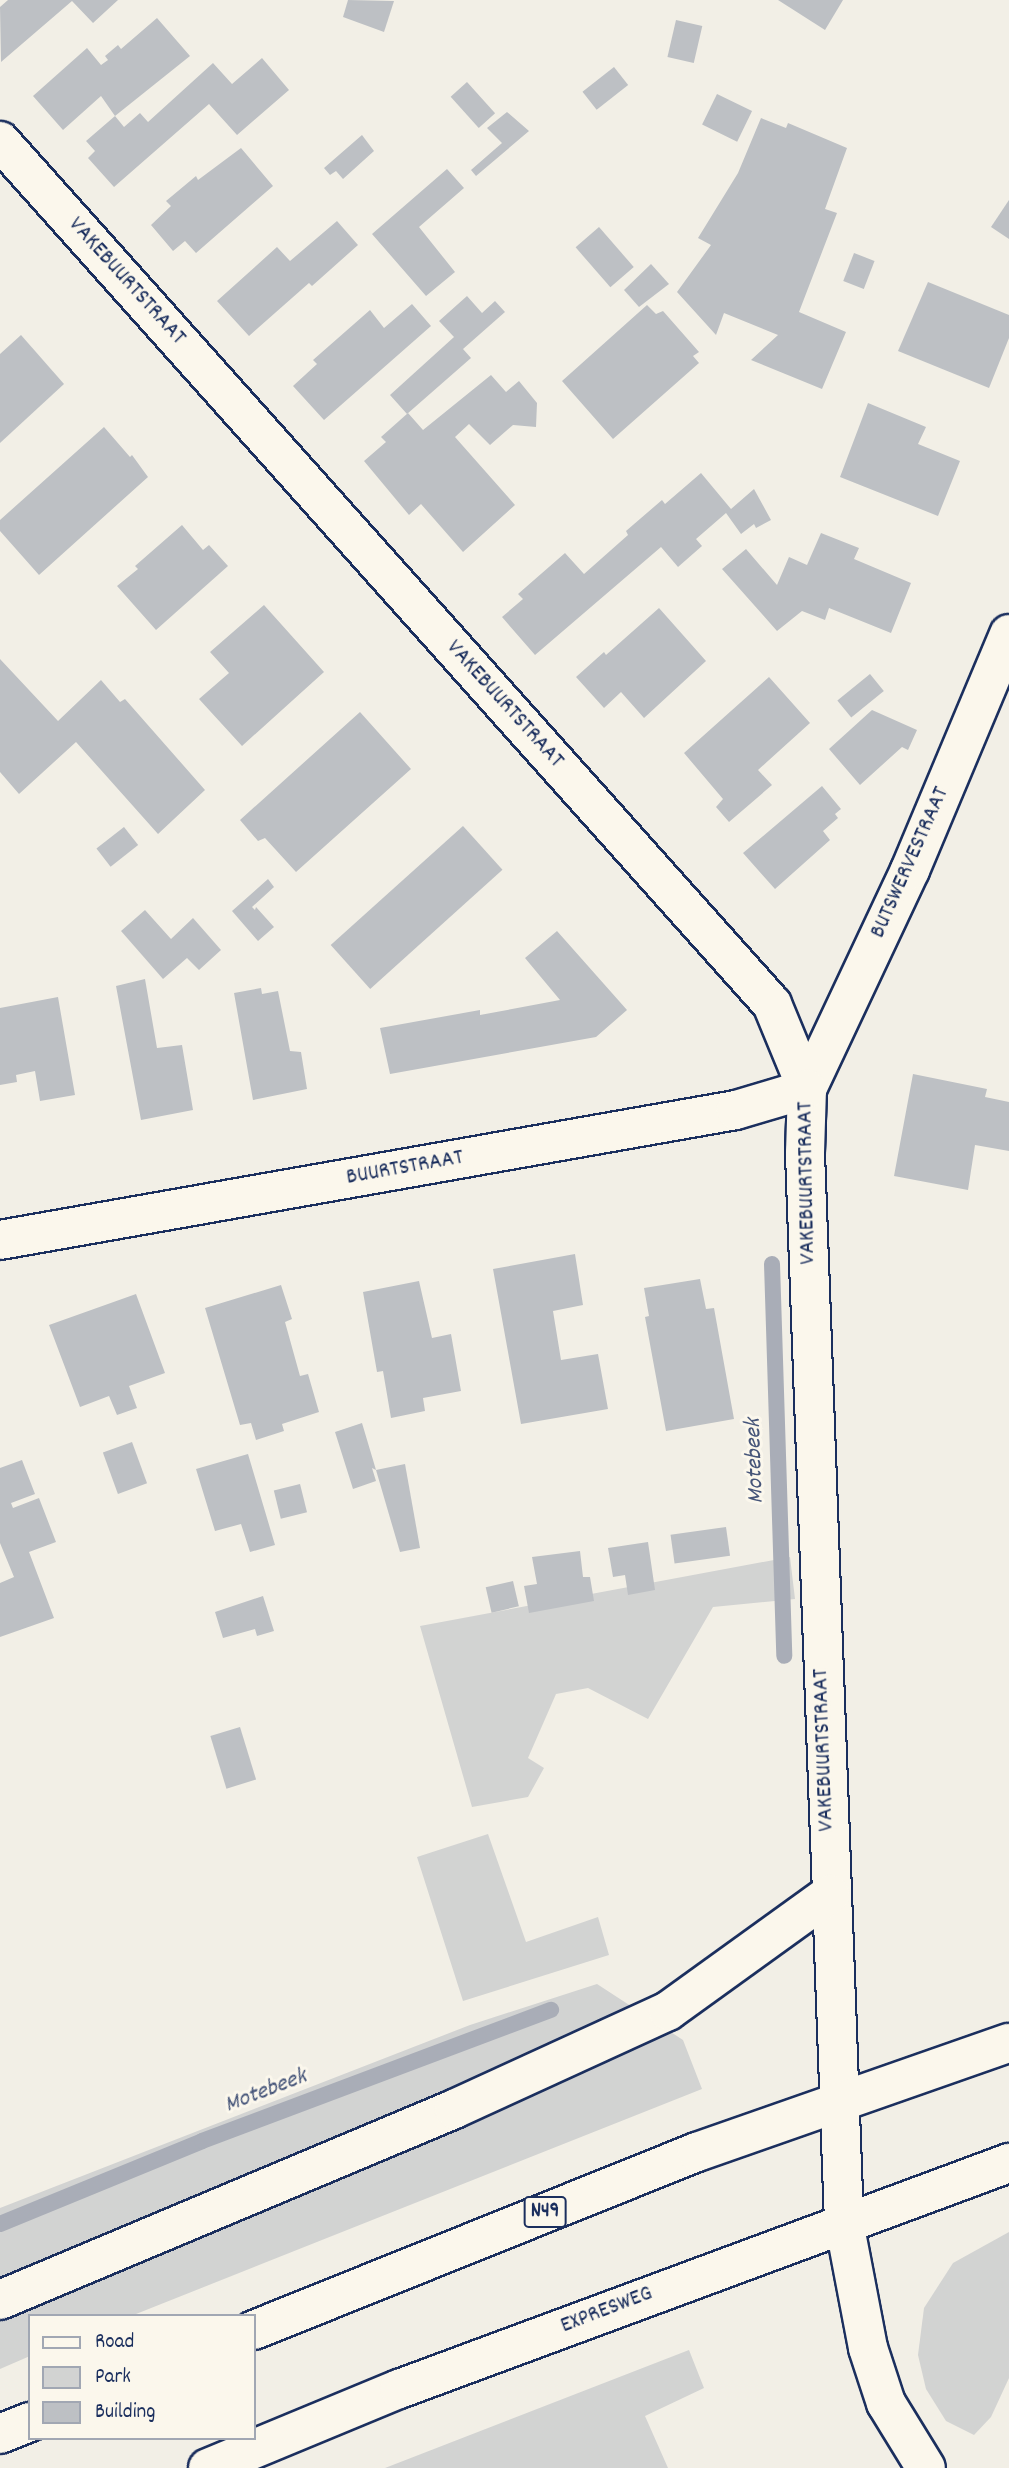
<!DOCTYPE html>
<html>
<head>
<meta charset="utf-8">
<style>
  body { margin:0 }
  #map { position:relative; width:1009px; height:2468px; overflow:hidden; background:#f2efe6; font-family:Dekko,sans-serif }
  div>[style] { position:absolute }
  .green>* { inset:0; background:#d2d3d2 }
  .stream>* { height:16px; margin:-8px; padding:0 8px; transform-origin:8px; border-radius:8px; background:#a9adb7 }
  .building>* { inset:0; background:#bdc0c4; transform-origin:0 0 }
  .roads { filter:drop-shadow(2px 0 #1b2f5e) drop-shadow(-2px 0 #1b2f5e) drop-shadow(0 2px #1b2f5e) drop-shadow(0 -2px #1b2f5e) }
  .street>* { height:38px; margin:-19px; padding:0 19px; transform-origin:19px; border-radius:19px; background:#fbf7ec }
  .highway>* { height:38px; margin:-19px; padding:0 19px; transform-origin:19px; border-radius:19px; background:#fbf7ec }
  span { translate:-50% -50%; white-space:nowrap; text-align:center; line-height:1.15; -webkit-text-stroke:6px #fbf7ec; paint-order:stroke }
  .shield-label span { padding:2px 5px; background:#fbf7ec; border:2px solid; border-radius:5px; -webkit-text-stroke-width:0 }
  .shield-label { font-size:21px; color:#1b2f5e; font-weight:700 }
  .street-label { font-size:23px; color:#1b2f5e }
  .water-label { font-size:24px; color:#465579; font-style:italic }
  .legend { position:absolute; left:28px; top:2314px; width:228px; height:126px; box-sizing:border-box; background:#fbf7ec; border:2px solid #a1a7b3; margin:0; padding:9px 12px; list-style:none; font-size:21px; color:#1b2f5e }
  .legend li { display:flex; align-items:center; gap:14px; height:35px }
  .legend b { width:35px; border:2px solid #a1a7b3 }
</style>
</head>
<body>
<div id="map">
  <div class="green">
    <div style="clip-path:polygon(790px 1557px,795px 1599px,713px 1607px,648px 1719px,588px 1688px,556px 1694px,528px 1758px,544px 1768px,528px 1797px,472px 1807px,420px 1626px)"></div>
    <div style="clip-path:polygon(488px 1834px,526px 1942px,598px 1917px,609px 1955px,463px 2001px,417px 1857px)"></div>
    <div style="clip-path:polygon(597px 1984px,683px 2040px,702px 2089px,131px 2316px,30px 2316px,30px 2356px,0 2369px,0 2208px,470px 2025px)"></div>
    <div style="clip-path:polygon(1009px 2232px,1009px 2378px,991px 2417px,974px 2435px,946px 2421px,926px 2389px,918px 2355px,924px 2308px,953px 2263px)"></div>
    <div style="clip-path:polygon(689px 2350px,704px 2388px,645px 2416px,668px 2468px,385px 2468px)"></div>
  </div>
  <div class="stream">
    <div style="left:772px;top:1264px;width:392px;rotate:88.2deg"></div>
    <div style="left:0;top:2224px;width:218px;rotate:-22.3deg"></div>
    <div style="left:202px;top:2141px;width:373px;rotate:-20.6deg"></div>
  </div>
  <div class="building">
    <div style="clip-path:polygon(8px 0,118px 0,93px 23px,72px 1px,1px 62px,0 7px)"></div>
    <div style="clip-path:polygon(348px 0,394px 1px,384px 32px,343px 17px)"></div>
    <div style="clip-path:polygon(778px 0,843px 0,825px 30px)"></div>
    <div style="clip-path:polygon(157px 18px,190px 56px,115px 116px,101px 96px,63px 130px,33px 96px,87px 48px,101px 65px,108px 60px,105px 56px,118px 45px,121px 49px)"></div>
    <div style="left:676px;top:20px;width:27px;height:38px;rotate:13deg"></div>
    <div style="clip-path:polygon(262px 58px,289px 90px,237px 135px,209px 104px,114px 187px,88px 158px,95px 151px,86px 141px,115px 116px,124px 127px,140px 113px,148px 122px,213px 63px,232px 84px)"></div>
    <div style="left:614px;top:67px;width:23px;height:40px;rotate:52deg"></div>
    <div style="left:467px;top:82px;width:42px;height:22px;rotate:48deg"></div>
    <div style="left:717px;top:94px;width:39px;height:34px;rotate:26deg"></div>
    <div style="clip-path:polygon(507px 112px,529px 131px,476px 176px,471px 170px,502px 143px,487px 128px)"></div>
    <div style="clip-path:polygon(761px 118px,786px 128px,788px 123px,847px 148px,825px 209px,837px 213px,799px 312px,846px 332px,822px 389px,751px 360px,778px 335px,724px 313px,716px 335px,677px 292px,711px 245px,698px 238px,738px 173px)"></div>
    <div style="clip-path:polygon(362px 135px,374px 151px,343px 179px,336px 171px,330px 175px,324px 168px)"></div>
    <div style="clip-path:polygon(241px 148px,273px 186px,196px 253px,185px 241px,173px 251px,151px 225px,171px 206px,166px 201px,196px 176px,198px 180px)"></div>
    <div style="clip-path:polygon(447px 169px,464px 188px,419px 227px,455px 272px,426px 296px,372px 234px)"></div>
    <div style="clip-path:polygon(1009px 200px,1009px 239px,991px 227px)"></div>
    <div style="clip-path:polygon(337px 221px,358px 245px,312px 286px,309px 283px,249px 336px,217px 301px,277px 247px,290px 261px)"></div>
    <div style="left:599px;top:227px;width:53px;height:31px;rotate:49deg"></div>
    <div style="left:854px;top:253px;width:22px;height:30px;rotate:21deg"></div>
    <div style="clip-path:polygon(651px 264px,669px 284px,639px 307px,624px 290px)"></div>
    <div style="clip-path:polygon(928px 282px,1009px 315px,1009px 338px,989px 388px,898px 351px)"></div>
    <div style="clip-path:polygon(467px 296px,482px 313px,495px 301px,505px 312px,463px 349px,471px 358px,407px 414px,390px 395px,454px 337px,439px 321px)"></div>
    <div style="clip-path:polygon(412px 304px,431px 326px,324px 420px,293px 386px,317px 364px,313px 360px,370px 310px,384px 328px)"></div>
    <div style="clip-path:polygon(647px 305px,656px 314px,663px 311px,699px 352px,693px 356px,699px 363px,613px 439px,562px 381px)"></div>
    <div style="clip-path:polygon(21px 335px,64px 384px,0 443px,0 354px)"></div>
    <div style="clip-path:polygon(491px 375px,506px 392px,519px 381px,537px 403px,536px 427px,513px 425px,490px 445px,469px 424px,455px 437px,515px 505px,463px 552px,421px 504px,409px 515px,364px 461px,386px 442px,381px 437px,408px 413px,423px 430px)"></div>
    <div style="clip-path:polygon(868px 403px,926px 427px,918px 444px,960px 461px,938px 516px,840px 477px)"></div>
    <div style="clip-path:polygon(104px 427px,130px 457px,132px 455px,148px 477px,39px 575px,0 531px,0 520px)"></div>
    <div style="clip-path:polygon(701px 473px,731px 509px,754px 489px,771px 520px,756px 528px,754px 524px,741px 534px,726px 513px,696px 539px,702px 546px,678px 567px,661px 547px,535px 655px,502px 617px,523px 599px,518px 594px,565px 553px,584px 574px,628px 535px,626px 531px,662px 500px,665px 504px)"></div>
    <div style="clip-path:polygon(182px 525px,203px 550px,209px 545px,228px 566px,156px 630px,117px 586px,138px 569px,135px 566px)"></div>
    <div style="clip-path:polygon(821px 533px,859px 548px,854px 559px,911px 583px,891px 633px,829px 608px,825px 620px,802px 611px,777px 631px,722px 569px,746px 549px,777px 585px,789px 557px,807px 565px)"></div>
    <div style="clip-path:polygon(264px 605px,324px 672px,242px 746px,199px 699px,229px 673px,210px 652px)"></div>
    <div style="clip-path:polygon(659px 608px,706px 661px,644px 718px,621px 692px,604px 708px,576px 677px,604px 652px,606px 655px)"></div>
    <div style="clip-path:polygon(0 659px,58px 721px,101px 680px,120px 702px,125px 699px,205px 790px,158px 834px,76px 742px,19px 794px,0 772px)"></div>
    <div style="left:870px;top:674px;width:22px;height:42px;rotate:51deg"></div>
    <div style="clip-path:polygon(769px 677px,810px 723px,758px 770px,772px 785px,729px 822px,716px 807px,723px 799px,684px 753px)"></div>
    <div style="clip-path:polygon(872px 710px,917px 730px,908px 750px,902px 747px,860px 785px,829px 749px)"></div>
    <div style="clip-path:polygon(360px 712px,411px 769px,296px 872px,265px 838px,258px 841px,240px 820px)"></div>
    <div style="clip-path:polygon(822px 786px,841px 809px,835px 814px,838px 818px,823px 831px,830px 840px,775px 889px,743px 853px)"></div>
    <div style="left:463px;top:826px;width:59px;height:178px;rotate:48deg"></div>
    <div style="left:124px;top:827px;width:23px;height:35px;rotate:52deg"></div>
    <div style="clip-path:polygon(268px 879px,274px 887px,252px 907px,255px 910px,256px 907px,274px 927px,258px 941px,232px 911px)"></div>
    <div style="clip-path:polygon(145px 910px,171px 939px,193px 918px,221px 950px,199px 970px,187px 958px,163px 979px,121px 931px)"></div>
    <div style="clip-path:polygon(557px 931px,627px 1010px,596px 1037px,390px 1074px,380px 1028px,480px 1010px,480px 1015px,560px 1000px,525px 958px)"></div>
    <div style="clip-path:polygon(145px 979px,157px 1048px,182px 1045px,193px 1110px,141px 1120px,116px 986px)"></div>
    <div style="clip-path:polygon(261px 988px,262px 994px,278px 991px,290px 1051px,301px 1052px,307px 1089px,253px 1100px,234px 993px)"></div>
    <div style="clip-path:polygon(58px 997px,75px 1095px,40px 1101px,35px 1071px,16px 1075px,17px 1082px,0 1085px,0 1008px)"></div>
    <div style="clip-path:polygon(913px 1074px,987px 1089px,985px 1097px,1009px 1102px,1009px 1151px,975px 1145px,968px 1190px,894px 1176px)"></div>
    <div style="clip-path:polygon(575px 1254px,583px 1305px,553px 1311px,561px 1360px,598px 1354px,608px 1409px,521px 1424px,493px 1269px)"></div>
    <div style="clip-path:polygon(700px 1279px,706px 1309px,714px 1308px,734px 1419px,666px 1431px,645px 1317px,649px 1316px,644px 1288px)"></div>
    <div style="clip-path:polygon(419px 1281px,432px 1338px,451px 1334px,461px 1391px,423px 1398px,425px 1411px,391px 1418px,383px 1371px,377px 1372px,363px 1292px)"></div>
    <div style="clip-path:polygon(281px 1285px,292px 1319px,285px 1322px,300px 1376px,308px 1374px,319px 1412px,282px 1424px,284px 1431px,256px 1440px,251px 1423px,240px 1425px,205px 1308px)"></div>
    <div style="clip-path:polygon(136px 1294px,165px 1373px,129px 1386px,137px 1408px,117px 1415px,109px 1396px,80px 1407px,49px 1325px)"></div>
    <div style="clip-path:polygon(362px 1423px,376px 1470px,372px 1468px,376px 1481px,353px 1489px,335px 1432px)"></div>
    <div style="left:132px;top:1442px;width:44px;height:31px;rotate:70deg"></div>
    <div style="clip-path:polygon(248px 1454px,275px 1545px,250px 1552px,241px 1524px,215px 1531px,196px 1469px)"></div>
    <div style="clip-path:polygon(22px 1460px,35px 1494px,11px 1503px,13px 1508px,39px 1498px,56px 1542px,29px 1552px,54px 1618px,0 1637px,0 1583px,14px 1577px,0 1543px,0 1468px)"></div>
    <div style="clip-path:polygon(405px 1464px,420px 1548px,400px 1552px,376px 1470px)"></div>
    <div style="left:300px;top:1484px;width:29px;height:27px;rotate:76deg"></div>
    <div style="left:726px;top:1527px;width:29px;height:56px;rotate:82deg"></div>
    <div style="clip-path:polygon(648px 1542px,655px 1590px,628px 1595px,625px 1575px,613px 1577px,608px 1548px)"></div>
    <div style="clip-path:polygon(580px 1551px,583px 1577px,590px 1577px,594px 1601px,529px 1613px,524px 1586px,537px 1584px,532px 1557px)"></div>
    <div style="left:513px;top:1581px;width:26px;height:28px;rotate:77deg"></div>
    <div style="clip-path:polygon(263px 1596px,274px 1631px,257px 1636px,255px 1629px,223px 1638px,215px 1612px)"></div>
    <div style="left:240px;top:1727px;width:55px;height:31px;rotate:73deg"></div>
  </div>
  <div class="roads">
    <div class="street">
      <div style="left:0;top:141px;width:1158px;rotate:48.19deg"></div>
      <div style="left:772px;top:1004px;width:92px;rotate:67.6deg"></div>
      <div style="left:807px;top:1089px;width:64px;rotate:91.8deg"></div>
      <div style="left:805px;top:1153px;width:1070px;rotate:87.91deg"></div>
      <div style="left:844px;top:2222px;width:128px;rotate:79.2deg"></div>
      <div style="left:868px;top:2348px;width:58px;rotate:71.9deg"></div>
      <div style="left:886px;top:2403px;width:76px;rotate:58.4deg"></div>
      <div style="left:807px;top:1089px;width:242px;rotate:-64.8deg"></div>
      <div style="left:910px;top:870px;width:256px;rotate:-67.2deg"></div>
      <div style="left:0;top:1240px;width:747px;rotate:-10.02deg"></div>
      <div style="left:736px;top:1110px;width:74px;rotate:-16.5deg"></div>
      <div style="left:0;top:2300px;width:493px;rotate:-22.8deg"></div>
      <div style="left:454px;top:2109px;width:235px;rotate:-24.6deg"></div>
      <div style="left:668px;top:2011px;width:200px;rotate:-35.8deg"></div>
    </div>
    <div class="highway">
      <div style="left:254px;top:2330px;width:477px;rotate:-21.9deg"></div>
      <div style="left:697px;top:2152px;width:330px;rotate:-19.3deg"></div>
      <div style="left:0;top:2434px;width:32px;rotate:-22deg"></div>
      <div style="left:208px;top:2468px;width:207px;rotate:-22.5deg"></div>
      <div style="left:399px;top:2389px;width:651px;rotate:-20.33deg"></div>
    </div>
  </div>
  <div class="shield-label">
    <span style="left:545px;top:2212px">N49</span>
  </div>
  <div class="street-label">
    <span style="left:126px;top:282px;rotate:48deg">VAKEBUURTSTRAAT</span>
    <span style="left:504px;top:705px;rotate:48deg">VAKEBUURTSTRAAT</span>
    <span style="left:911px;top:863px;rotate:-66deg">BUTSWERVESTRAAT</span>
    <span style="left:405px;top:1169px;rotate:-10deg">BUURTSTRAAT</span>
    <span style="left:808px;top:1183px;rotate:-91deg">VAKEBUURTSTRAAT</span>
    <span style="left:825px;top:1750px;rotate:-92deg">VAKEBUURTSTRAAT</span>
    <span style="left:607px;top:2311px;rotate:-21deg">EXPRESWEG</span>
  </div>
  <div class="water-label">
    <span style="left:756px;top:1461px;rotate:-92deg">Motebeek</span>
    <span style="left:266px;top:2092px;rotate:-21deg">Motebeek</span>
  </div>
  <ul class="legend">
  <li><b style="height:9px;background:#fbf7ec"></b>Road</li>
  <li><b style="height:19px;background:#d2d3d2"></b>Park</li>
  <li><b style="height:19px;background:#bdc0c4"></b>Building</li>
  </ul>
</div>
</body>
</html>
